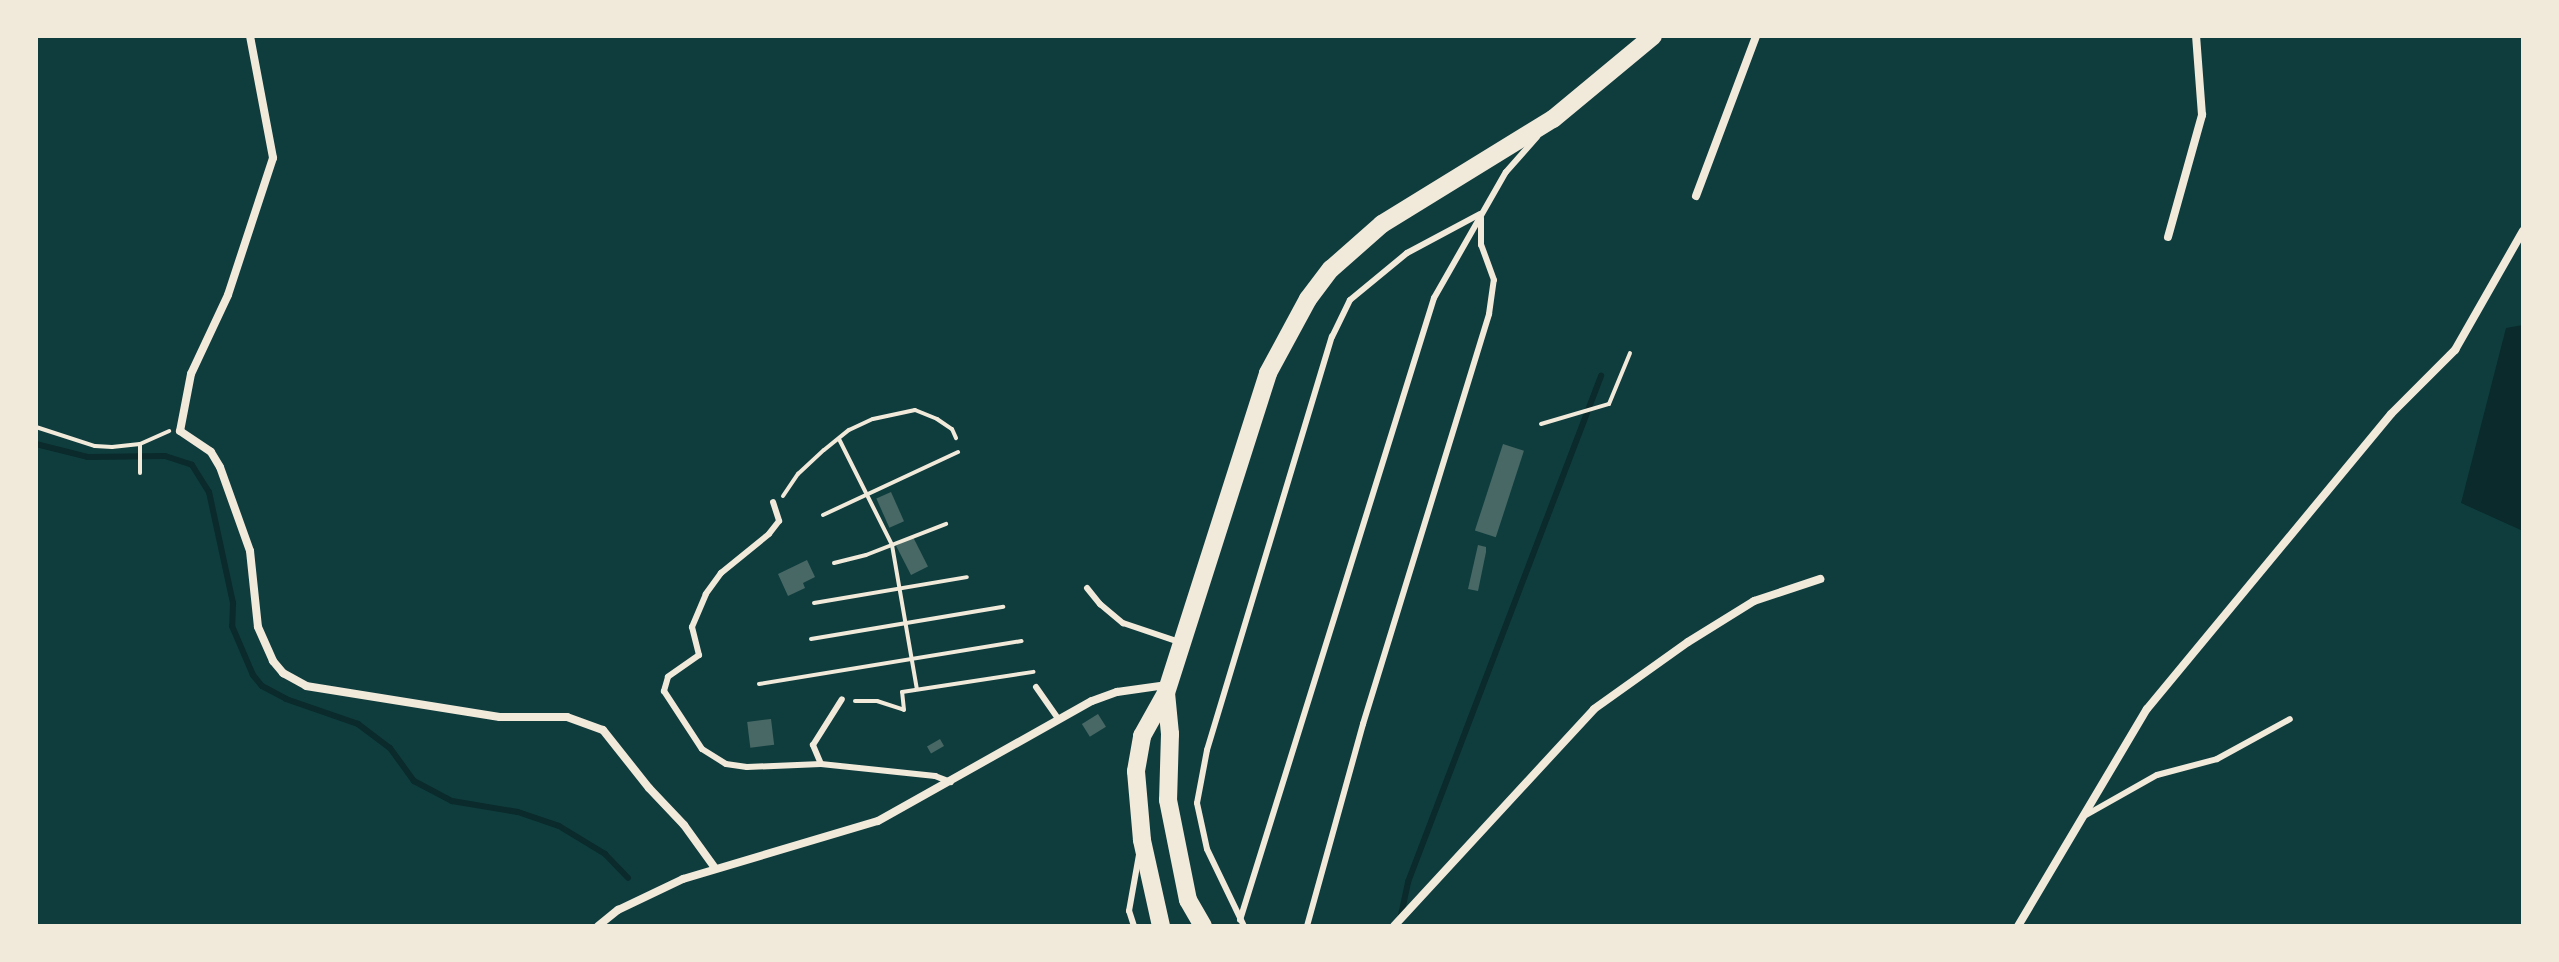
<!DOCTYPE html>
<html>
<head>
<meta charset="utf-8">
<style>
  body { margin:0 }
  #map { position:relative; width:2559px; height:962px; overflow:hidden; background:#0f3d3e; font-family:"Work Sans",sans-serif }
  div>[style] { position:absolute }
  .water>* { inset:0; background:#0a2a2b }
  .stream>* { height:6px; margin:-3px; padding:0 3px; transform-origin:3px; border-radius:3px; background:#0a2a2b }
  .building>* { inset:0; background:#486865; transform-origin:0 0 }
  .path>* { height:4px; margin:-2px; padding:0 2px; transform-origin:2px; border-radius:2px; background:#f1e9da }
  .service>* { height:6px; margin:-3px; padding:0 3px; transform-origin:3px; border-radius:3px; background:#f1e9da }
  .minor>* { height:8px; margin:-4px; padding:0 4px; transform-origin:4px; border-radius:4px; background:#f1e9da }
  .primary>* { height:18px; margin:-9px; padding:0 9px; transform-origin:9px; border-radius:9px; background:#f1e9da }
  span { translate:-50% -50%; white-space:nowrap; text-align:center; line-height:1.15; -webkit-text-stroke:6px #f1e9da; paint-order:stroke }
  .frame { position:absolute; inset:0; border:38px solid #f1e9da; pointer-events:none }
</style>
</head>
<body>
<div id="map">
  <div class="water">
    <div style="clip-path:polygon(2523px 325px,2523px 531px,2461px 503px,2506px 328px)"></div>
  </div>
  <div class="stream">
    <div style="left:36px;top:444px;width:54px;rotate:14deg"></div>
    <div style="left:88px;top:457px;width:77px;rotate:-0.7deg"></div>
    <div style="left:165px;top:456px;width:28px;rotate:18deg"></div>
    <div style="left:192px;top:465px;width:32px;rotate:58deg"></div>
    <div style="left:209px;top:492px;width:114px;rotate:77.8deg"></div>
    <div style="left:233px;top:603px;width:23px;rotate:92deg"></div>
    <div style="left:232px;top:626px;width:53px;rotate:66.8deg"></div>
    <div style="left:253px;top:675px;width:14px;rotate:51deg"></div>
    <div style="left:262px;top:686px;width:27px;rotate:28deg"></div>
    <div style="left:286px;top:699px;width:76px;rotate:19.1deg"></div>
    <div style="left:358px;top:724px;width:40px;rotate:37deg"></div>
    <div style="left:390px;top:748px;width:41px;rotate:54deg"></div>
    <div style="left:414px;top:781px;width:43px;rotate:27.8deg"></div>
    <div style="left:452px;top:801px;width:67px;rotate:9.5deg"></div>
    <div style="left:518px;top:812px;width:43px;rotate:18.9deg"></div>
    <div style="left:559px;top:826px;width:54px;rotate:31.3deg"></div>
    <div style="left:605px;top:854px;width:33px;rotate:46deg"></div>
    <div style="left:1400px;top:920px;width:39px;rotate:-78deg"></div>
    <div style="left:1408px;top:882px;width:542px;rotate:-69.12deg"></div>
  </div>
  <div class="building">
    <div style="left:1503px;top:444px;width:22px;height:91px;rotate:18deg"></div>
    <div style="left:891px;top:492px;width:32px;height:16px;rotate:66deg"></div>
    <div style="left:913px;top:537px;width:33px;height:19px;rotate:63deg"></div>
    <div style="clip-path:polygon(1478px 545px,1486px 547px,1486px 552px,1478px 591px,1468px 589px)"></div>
    <div style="clip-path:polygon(807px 560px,815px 577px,803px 583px,805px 588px,788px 596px,778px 574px)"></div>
    <div style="left:1098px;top:714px;width:15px;height:19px;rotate:58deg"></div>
    <div style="left:771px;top:719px;width:26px;height:24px;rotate:83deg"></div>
    <div style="left:940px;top:739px;width:8px;height:15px;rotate:60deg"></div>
  </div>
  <div class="path">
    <div style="left:1541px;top:424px;width:71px;rotate:-16.4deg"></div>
    <div style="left:1609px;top:404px;width:55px;rotate:-67.6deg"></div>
    <div style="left:36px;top:427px;width:62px;rotate:17.9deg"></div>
    <div style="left:95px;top:446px;width:17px;rotate:3deg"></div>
    <div style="left:112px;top:447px;width:28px;rotate:-6deg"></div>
    <div style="left:140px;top:444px;width:32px;rotate:-24deg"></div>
    <div style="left:839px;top:439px;width:119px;rotate:63.4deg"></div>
    <div style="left:892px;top:545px;width:146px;rotate:80.2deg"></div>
    <div style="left:140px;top:473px;width:29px;rotate:-90deg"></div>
    <div style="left:783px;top:496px;width:27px;rotate:-56deg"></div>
    <div style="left:798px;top:474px;width:35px;rotate:-43deg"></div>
    <div style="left:824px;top:450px;width:32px;rotate:-39deg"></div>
    <div style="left:849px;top:430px;width:26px;rotate:-25deg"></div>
    <div style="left:873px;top:419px;width:43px;rotate:-12.1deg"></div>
    <div style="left:915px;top:410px;width:24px;rotate:22deg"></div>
    <div style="left:937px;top:419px;width:18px;rotate:34deg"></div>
    <div style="left:952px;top:429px;width:10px;rotate:66deg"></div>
    <div style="left:823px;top:515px;width:149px;rotate:-25deg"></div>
    <div style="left:834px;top:563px;width:33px;rotate:-14deg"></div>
    <div style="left:866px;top:555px;width:86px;rotate:-21.2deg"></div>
    <div style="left:814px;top:603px;width:155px;rotate:-9.6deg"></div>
    <div style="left:811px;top:639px;width:195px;rotate:-9.5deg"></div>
    <div style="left:759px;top:684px;width:266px;rotate:-9.3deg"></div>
    <div style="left:855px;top:701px;width:22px"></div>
    <div style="left:877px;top:701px;width:28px;rotate:18deg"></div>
    <div style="left:904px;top:710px;width:18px;rotate:-96deg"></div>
    <div style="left:902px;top:692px;width:133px;rotate:-8.7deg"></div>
  </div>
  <div class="service">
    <div style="left:773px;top:502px;width:20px;rotate:72deg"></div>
    <div style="left:779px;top:521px;width:16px;rotate:128deg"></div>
    <div style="left:769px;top:534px;width:62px;rotate:140.9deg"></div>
    <div style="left:721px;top:573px;width:26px;rotate:126deg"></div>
    <div style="left:706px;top:594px;width:36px;rotate:113deg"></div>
    <div style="left:692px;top:627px;width:29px;rotate:76deg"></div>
    <div style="left:699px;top:655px;width:38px;rotate:145deg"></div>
    <div style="left:668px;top:677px;width:15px;rotate:106deg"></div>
    <div style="left:664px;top:691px;width:69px;rotate:56.8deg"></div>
    <div style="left:702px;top:749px;width:28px;rotate:32deg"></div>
    <div style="left:726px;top:764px;width:21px;rotate:8deg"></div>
    <div style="left:747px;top:767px;width:74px;rotate:-2.3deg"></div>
    <div style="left:821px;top:764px;width:115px;rotate:6deg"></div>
    <div style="left:935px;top:776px;width:17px;rotate:21deg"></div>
    <div style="left:1087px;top:588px;width:21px;rotate:51deg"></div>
    <div style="left:1100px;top:604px;width:30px;rotate:40deg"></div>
    <div style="left:1123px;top:623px;width:59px;rotate:18.7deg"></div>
    <div style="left:1036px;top:687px;width:39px;rotate:55deg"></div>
    <div style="left:821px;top:764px;width:21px;rotate:-113deg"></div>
    <div style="left:813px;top:745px;width:54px;rotate:-57.8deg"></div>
    <div style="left:2086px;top:815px;width:81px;rotate:-29.4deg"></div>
    <div style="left:2157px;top:775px;width:62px;rotate:-14.9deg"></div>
    <div style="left:2217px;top:759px;width:83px;rotate:-28.7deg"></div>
    <div style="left:1240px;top:920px;width:652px;rotate:-72.68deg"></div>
    <div style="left:1434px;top:298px;width:145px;rotate:-60.3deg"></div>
    <div style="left:1506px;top:172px;width:47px;rotate:-48.5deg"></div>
    <div style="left:1134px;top:926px;width:16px;rotate:-108deg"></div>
    <div style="left:1129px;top:911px;width:57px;rotate:-79.9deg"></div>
    <div style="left:1244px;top:926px;width:85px;rotate:-115.7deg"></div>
    <div style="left:1207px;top:849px;width:47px;rotate:-102.3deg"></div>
    <div style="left:1197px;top:803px;width:54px;rotate:-79.3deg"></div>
    <div style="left:1207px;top:750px;width:432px;rotate:-73.2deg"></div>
    <div style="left:1332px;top:337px;width:41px;rotate:-64.1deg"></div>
    <div style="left:1350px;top:300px;width:74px;rotate:-39.5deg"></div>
    <div style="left:1407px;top:253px;width:83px;rotate:-28.1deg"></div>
    <div style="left:1307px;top:926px;width:210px;rotate:-74.5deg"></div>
    <div style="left:1363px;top:724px;width:429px;rotate:-72.9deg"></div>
    <div style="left:1489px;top:314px;width:34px;rotate:-82deg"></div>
    <div style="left:1494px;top:280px;width:37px;rotate:-110deg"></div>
    <div style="left:1481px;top:245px;width:27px;rotate:-90deg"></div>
  </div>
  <div class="minor">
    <div style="left:250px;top:36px;width:124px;rotate:79.3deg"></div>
    <div style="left:273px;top:158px;width:144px;rotate:108.2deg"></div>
    <div style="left:228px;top:295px;width:87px;rotate:115.1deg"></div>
    <div style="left:191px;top:374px;width:58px;rotate:100.9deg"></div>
    <div style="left:180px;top:431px;width:37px;rotate:34deg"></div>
    <div style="left:211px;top:452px;width:17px;rotate:59deg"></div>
    <div style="left:220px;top:467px;width:89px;rotate:70.3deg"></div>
    <div style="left:250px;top:551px;width:76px;rotate:84deg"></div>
    <div style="left:258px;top:627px;width:37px;rotate:66deg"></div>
    <div style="left:273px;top:661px;width:16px;rotate:50deg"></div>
    <div style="left:283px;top:673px;width:26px;rotate:29deg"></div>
    <div style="left:306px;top:686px;width:196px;rotate:9.1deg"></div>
    <div style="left:500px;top:717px;width:67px"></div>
    <div style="left:567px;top:717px;width:38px;rotate:20deg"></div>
    <div style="left:603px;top:730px;width:74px;rotate:51.6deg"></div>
    <div style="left:649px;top:788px;width:51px;rotate:46.6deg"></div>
    <div style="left:684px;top:825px;width:53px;rotate:54.2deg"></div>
    <div style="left:1696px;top:196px;width:171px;rotate:-69.4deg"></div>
    <div style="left:2168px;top:237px;width:127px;rotate:-74.4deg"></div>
    <div style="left:2202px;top:115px;width:79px;rotate:-94.3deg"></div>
    <div style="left:598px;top:926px;width:26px;rotate:-39deg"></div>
    <div style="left:618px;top:910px;width:72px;rotate:-25.5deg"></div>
    <div style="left:683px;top:879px;width:203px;rotate:-16.6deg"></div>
    <div style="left:878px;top:821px;width:245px;rotate:-29.3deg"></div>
    <div style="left:1092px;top:701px;width:27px;rotate:-20deg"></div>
    <div style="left:1117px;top:692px;width:49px;rotate:-8.1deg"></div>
    <div style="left:1394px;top:926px;width:295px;rotate:-47.3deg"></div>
    <div style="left:1594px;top:709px;width:115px;rotate:-35.5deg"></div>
    <div style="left:1688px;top:642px;width:78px;rotate:-31.8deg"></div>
    <div style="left:1754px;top:601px;width:70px;rotate:-18.4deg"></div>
    <div style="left:2018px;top:926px;width:252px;rotate:-59.3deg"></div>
    <div style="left:2147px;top:709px;width:383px;rotate:-50.4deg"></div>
    <div style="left:2391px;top:414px;width:91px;rotate:-45deg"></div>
    <div style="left:2455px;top:350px;width:137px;rotate:-60.3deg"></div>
  </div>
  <div class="primary">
    <div style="left:1166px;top:693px;width:41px;rotate:84.4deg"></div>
    <div style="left:1170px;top:734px;width:66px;rotate:91.7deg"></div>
    <div style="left:1168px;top:800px;width:102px;rotate:78.7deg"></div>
    <div style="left:1188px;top:900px;width:30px;rotate:60deg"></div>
    <div style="left:1161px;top:926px;width:88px;rotate:-102.5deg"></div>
    <div style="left:1142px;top:840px;width:69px;rotate:-95deg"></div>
    <div style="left:1136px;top:771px;width:36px;rotate:-80deg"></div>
    <div style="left:1142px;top:736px;width:49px;rotate:-60.8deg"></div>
    <div style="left:1166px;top:693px;width:336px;rotate:-72.3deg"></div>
    <div style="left:1268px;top:373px;width:84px;rotate:-61.6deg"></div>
    <div style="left:1308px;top:299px;width:38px;rotate:-53deg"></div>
    <div style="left:1331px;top:269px;width:68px;rotate:-41.4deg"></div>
    <div style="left:1382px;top:224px;width:201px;rotate:-31.6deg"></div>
    <div style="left:1553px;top:119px;width:130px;rotate:-39.7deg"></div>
  </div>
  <div class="frame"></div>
</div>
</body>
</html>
